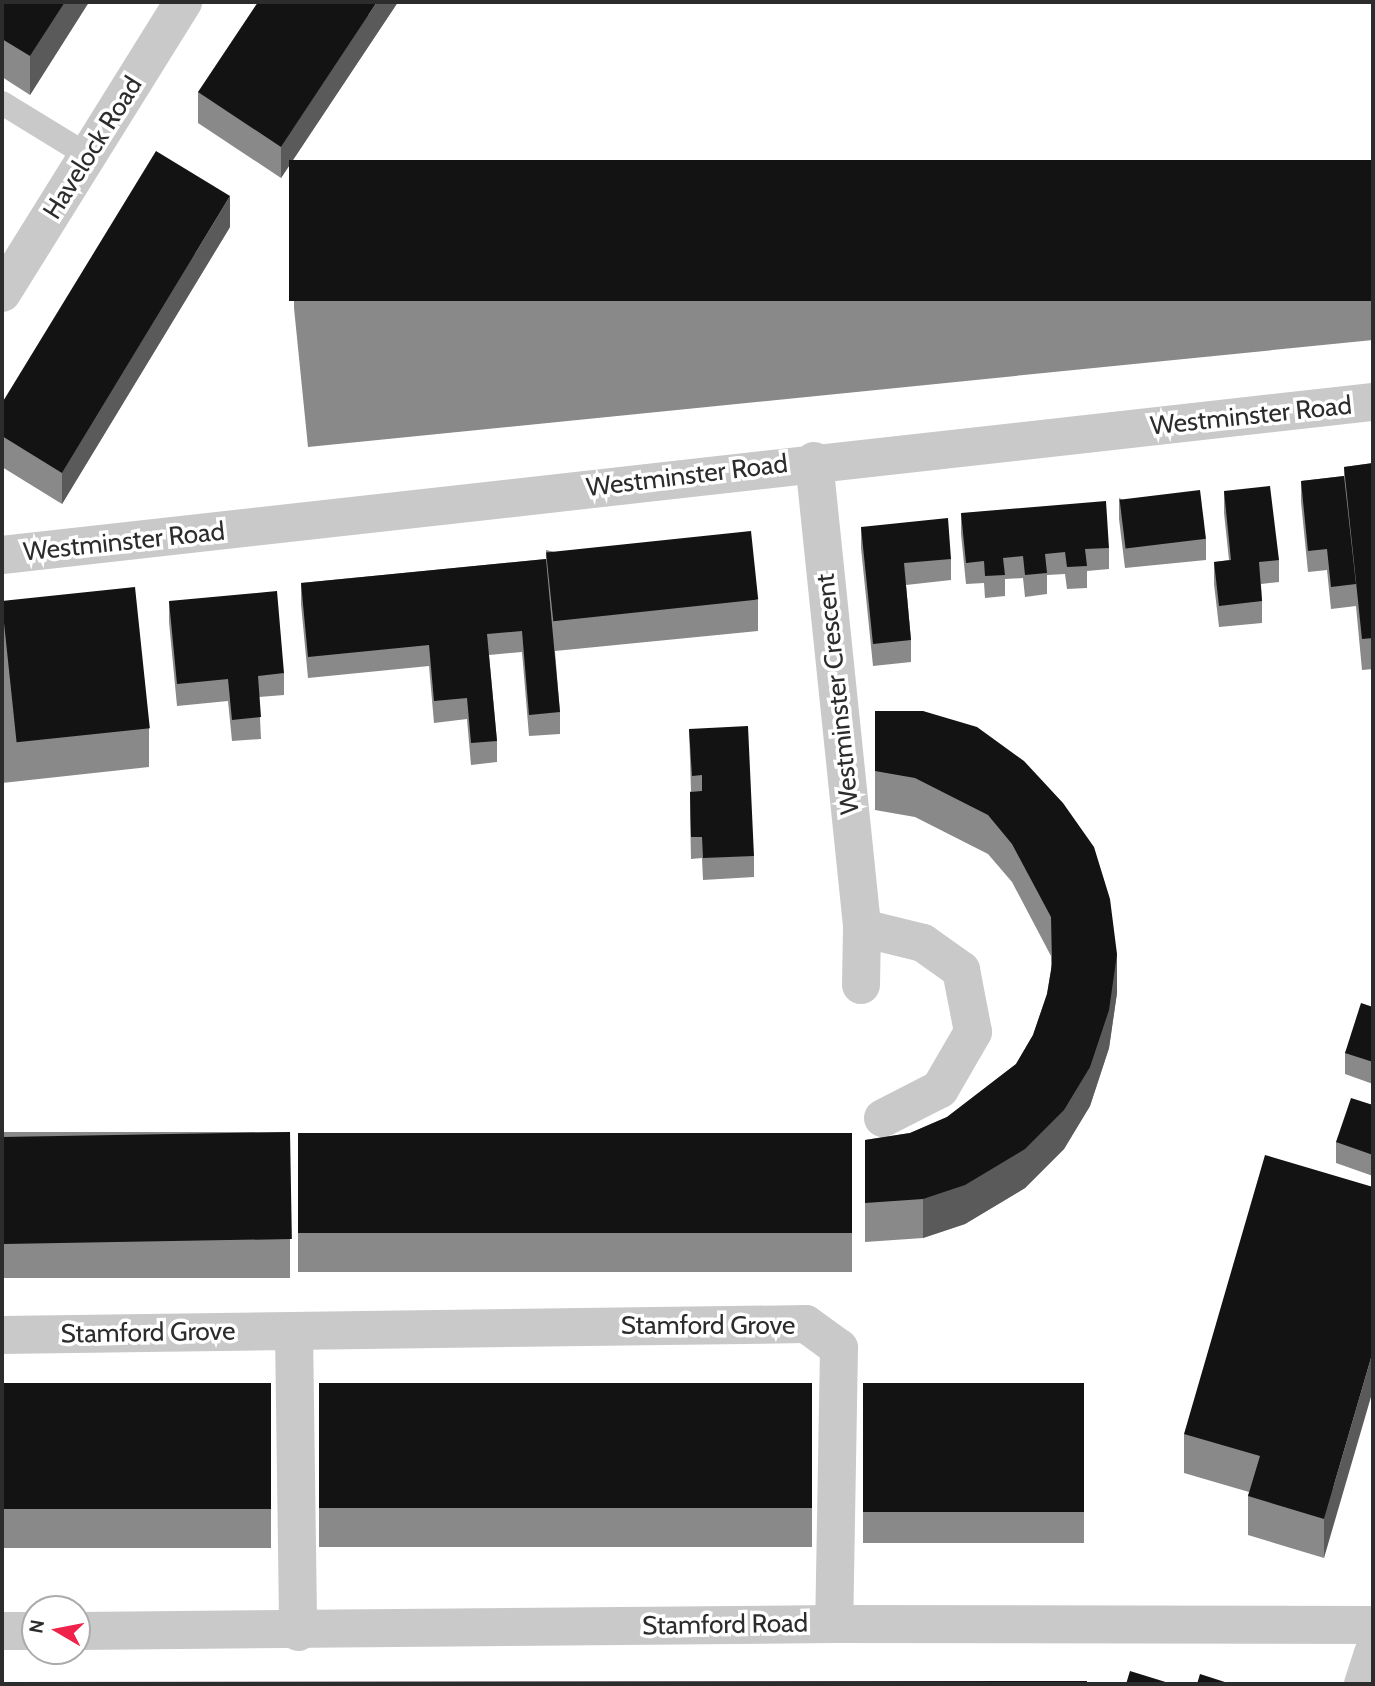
<!DOCTYPE html>
<html>
<head>
<meta charset="utf-8">
<style>
  body { margin:0 }
  #map { position:relative; width:1375px; height:1686px; overflow:hidden; background:#fff; font-family:Cabin,sans-serif }
  div>[style] { position:absolute }
  .lane>* { height:24px; margin:-12px; padding:0 12px; transform-origin:12px; border-radius:12px; background:#c9c9c9 }
  .street>* { height:38px; margin:-19px; padding:0 19px; transform-origin:19px; border-radius:19px; background:#c9c9c9 }
  .wall>* { inset:0; background:#898989; transform-origin:0 0 }
  .shaded-wall>* { inset:0; background:#5a5a5a }
  .building>* { inset:0; background:#131313; transform-origin:0 0 }
  span { translate:-50% -50%; white-space:nowrap; text-align:center; line-height:1.15; -webkit-text-stroke:7px #fff; paint-order:stroke }
  .street-label { font-size:26px; color:#2c2c2c }
  .frame { position:absolute; inset:0; border:4px solid #2c2c2c; pointer-events:none }
  .north { position:absolute; left:21px; top:1595px; width:70px; height:70px; box-sizing:border-box; background:#fff; border:2px solid #ababab; border-radius:50%; rotate:280deg; font-size:19px; font-weight:700; line-height:28px; text-align:center; color:#2c2c2c }
  .north::after { content:''; display:block; margin:auto; width:24px; height:32px; background:#f0214a; clip-path:polygon(50% 0,100% 100%,50% 72%,0 100%) }
</style>
</head>
<body>
<div id="map">
  <div class="lane">
    <div style="left:2px;top:103px;width:103px;rotate:31.5deg"></div>
  </div>
  <div class="street">
    <div style="left:2px;top:293px;width:343px;rotate:-58.1deg"></div>
    <div style="left:814px;top:461px;width:469px;rotate:84.1deg"></div>
    <div style="left:862px;top:928px;width:57px;rotate:91deg"></div>
    <div style="left:2px;top:555px;width:1380px;rotate:-6.37deg"></div>
    <div style="left:862px;top:928px;width:63px;rotate:13.8deg"></div>
    <div style="left:923px;top:943px;width:47px;rotate:35.4deg"></div>
    <div style="left:961px;top:970px;width:63px;rotate:79deg"></div>
    <div style="left:973px;top:1032px;width:66px;rotate:120.1deg"></div>
    <div style="left:940px;top:1089px;width:64px;rotate:153deg"></div>
    <div style="left:294px;top:1332px;width:300px;rotate:89.2deg"></div>
    <div style="left:2px;top:1335px;width:804px;rotate:-0.78deg"></div>
    <div style="left:806px;top:1324px;width:41px;rotate:36deg"></div>
    <div style="left:839px;top:1348px;width:276px;rotate:91deg"></div>
    <div style="left:2px;top:1631px;width:33px"></div>
    <div style="left:77px;top:1631px;width:757px;rotate:-0.53deg"></div>
    <div style="left:834px;top:1624px;width:539px;rotate:0.11deg"></div>
    <div style="left:1363px;top:1684px;width:33px;rotate:-72deg"></div>
  </div>
  <div class="wall">
    <div style="clip-path:polygon(2px 2px,89px 2px,30px 95px,2px 77px)"></div>
    <div style="clip-path:polygon(398px 2px,281px 178px,198px 123px,198px 92px)"></div>
    <div style="clip-path:polygon(1373px 160px,1373px 340px,308px 447px,294px 308px,294px 269px)"></div>
    <div style="clip-path:polygon(230px 227px,62px 504px,2px 467px,2px 403px)"></div>
    <div style="clip-path:polygon(1373px 463px,1373px 669px,1362px 670px,1356px 606px,1331px 609px,1327px 570px,1308px 572px,1301px 502px,1301px 481px,1344px 476px,1344px 467px)"></div>
    <div style="clip-path:polygon(1224px 491px,1279px 560px,1279px 582px,1261px 584px,1262px 601px,1262px 623px,1219px 627px,1214px 584px,1214px 562px,1229px 560px,1224px 513px)"></div>
    <div style="clip-path:polygon(1119px 498px,1206px 539px,1206px 560px,1125px 568px,1119px 519px)"></div>
    <div style="clip-path:polygon(961px 513px,1109px 548px,1109px 569px,1087px 571px,1087px 588px,1067px 589px,1065px 574px,1047px 575px,1047px 594px,1025px 597px,1023px 578px,1005px 579px,1005px 596px,985px 598px,984px 583px,966px 584px,961px 534px)"></div>
    <div style="clip-path:polygon(861px 527px,951px 559px,951px 580px,906px 585px,911px 640px,911px 662px,873px 666px,861px 548px)"></div>
    <div style="clip-path:polygon(546px 550px,758px 600px,758px 631px,555px 651px,560px 712px,560px 734px,529px 736px,522px 652px,489px 655px,497px 741px,497px 762px,471px 765px,467px 719px,434px 723px,429px 666px,308px 678px,301px 604px,301px 583px,546px 559px)"></div>
    <div style="clip-path:polygon(2px 601px,149px 728px,149px 767px,2px 783px)"></div>
    <div style="clip-path:polygon(169px 601px,284px 673px,284px 695px,259px 697px,261px 739px,232px 741px,228px 701px,177px 706px,169px 622px)"></div>
    <div style="clip-path:polygon(875px 711px,923px 711px,1117px 993px,1109px 1048px,1090px 1106px,1064px 1149px,1025px 1188px,965px 1224px,923px 1238px,865px 1242px,865px 1140px,910px 1133px,947px 1117px,1016px 1064px,1033px 1035px,1047px 994px,1051px 971px,1051px 956px,1012px 882px,988px 854px,915px 817px,875px 810px)"></div>
    <div style="clip-path:polygon(689px 729px,754px 856px,754px 877px,703px 880px,702px 858px,691px 859px,690px 813px,690px 792px,691px 791px)"></div>
    <div style="clip-path:polygon(1373px 1007px,1373px 1084px,1345px 1074px,1345px 1053px)"></div>
    <div style="clip-path:polygon(1373px 1105px,1373px 1176px,1336px 1163px,1336px 1142px)"></div>
    <div style="left:290px;top:1132px;width:146px;height:288px;rotate:90deg"></div>
    <div style="left:298px;top:1133px;width:554px;height:139px"></div>
    <div style="clip-path:polygon(1373px 1187px,1324px 1558px,1248px 1535px,1248px 1496px,1249px 1492px,1184px 1473px,1184px 1434px)"></div>
    <div style="left:271px;top:1383px;width:165px;height:269px;rotate:90deg"></div>
    <div style="left:812px;top:1383px;width:164px;height:493px;rotate:90deg"></div>
    <div style="left:1084px;top:1383px;width:160px;height:221px;rotate:90deg"></div>
  </div>
  <div class="shaded-wall">
    <div style="clip-path:polygon(65px 2px,89px 2px,30px 95px,30px 56px)"></div>
    <div style="clip-path:polygon(377px 2px,398px 2px,281px 178px,281px 147px)"></div>
    <div style="clip-path:polygon(4px 105px,4px 136px,2px 140px,2px 109px)"></div>
    <div style="clip-path:polygon(230px 196px,230px 227px,62px 504px,62px 473px)"></div>
    <div style="clip-path:polygon(1117px 954px,1117px 993px,1109px 1048px,1090px 1106px,1064px 1149px,1025px 1188px,965px 1224px,923px 1238px,923px 1199px)"></div>
    <div style="clip-path:polygon(1373px 1351px,1373px 1390px,1324px 1558px,1324px 1519px)"></div>
  </div>
  <div class="building">
    <div style="clip-path:polygon(2px 2px,65px 2px,30px 56px,2px 39px)"></div>
    <div style="clip-path:polygon(258px 2px,377px 2px,281px 147px,198px 92px)"></div>
    <div style="clip-path:polygon(156px 151px,230px 196px,62px 473px,2px 436px,2px 403px)"></div>
    <div style="left:1373px;top:160px;width:141px;height:1084px;rotate:90deg"></div>
    <div style="clip-path:polygon(1373px 463px,1373px 638px,1362px 639px,1344px 467px)"></div>
    <div style="clip-path:polygon(1344px 476px,1356px 584px,1331px 587px,1327px 549px,1308px 551px,1301px 481px)"></div>
    <div style="clip-path:polygon(1270px 486px,1279px 560px,1259px 562px,1262px 601px,1219px 606px,1214px 562px,1231px 560px,1224px 491px)"></div>
    <div style="left:1200px;top:490px;width:49px;height:81px;rotate:83deg"></div>
    <div style="clip-path:polygon(1106px 501px,1109px 548px,1085px 549px,1087px 566px,1067px 567px,1065px 552px,1045px 554px,1047px 573px,1025px 575px,1023px 556px,1003px 558px,1005px 575px,985px 576px,984px 561px,966px 563px,961px 513px)"></div>
    <div style="clip-path:polygon(948px 518px,951px 559px,904px 563px,911px 640px,873px 644px,861px 527px)"></div>
    <div style="left:751px;top:531px;width:69px;height:206px;rotate:84deg"></div>
    <div style="clip-path:polygon(546px 559px,560px 712px,529px 715px,522px 631px,487px 634px,497px 741px,471px 743px,467px 698px,434px 701px,429px 645px,308px 657px,301px 583px)"></div>
    <div style="left:135px;top:587px;width:142px;height:134px;rotate:84deg"></div>
    <div style="clip-path:polygon(277px 591px,284px 673px,258px 676px,261px 717px,232px 720px,228px 679px,177px 684px,169px 601px)"></div>
    <div style="clip-path:polygon(875px 711px,923px 711px,977px 727px,1024px 761px,1063px 803px,1094px 847px,1110px 899px,1117px 954px,1109px 1010px,1090px 1067px,1064px 1110px,1025px 1149px,965px 1185px,923px 1199px,865px 1203px,865px 1140px,910px 1133px,947px 1117px,1016px 1064px,1033px 1035px,1047px 994px,1052px 964px,1051px 917px,1012px 844px,988px 815px,915px 778px,875px 771px)"></div>
    <div style="clip-path:polygon(748px 726px,754px 856px,703px 858px,702px 837px,691px 837px,690px 792px,702px 791px,702px 775px,692px 776px,689px 729px)"></div>
    <div style="clip-path:polygon(1361px 1003px,1373px 1007px,1373px 1062px,1345px 1053px)"></div>
    <div style="clip-path:polygon(1351px 1098px,1373px 1105px,1373px 1155px,1336px 1142px)"></div>
    <div style="left:290px;top:1132px;width:107px;height:288px;rotate:89deg"></div>
    <div style="left:298px;top:1133px;width:554px;height:100px"></div>
    <div style="clip-path:polygon(1265px 1155px,1373px 1187px,1373px 1351px,1324px 1519px,1248px 1496px,1260px 1456px,1184px 1434px)"></div>
    <div style="left:271px;top:1383px;width:126px;height:269px;rotate:90deg"></div>
    <div style="left:812px;top:1383px;width:125px;height:493px;rotate:90deg"></div>
    <div style="left:1084px;top:1383px;width:129px;height:221px;rotate:90deg"></div>
    <div style="clip-path:polygon(1130px 1671px,1172px 1684px,1126px 1684px)"></div>
    <div style="clip-path:polygon(1200px 1674px,1231px 1684px,1197px 1684px)"></div>
    <div style="clip-path:polygon(1087px 1681px,1087px 1684px,2px 1684px,2px 1682px)"></div>
  </div>
  <div class="street-label">
    <span style="left:93px;top:148px;rotate:-58deg">Havelock Road</span>
    <span style="left:1251px;top:416px;rotate:-6deg">Westminster Road</span>
    <span style="left:687px;top:476px;rotate:-7deg">Westminster Road</span>
    <span style="left:124px;top:542px;rotate:-6deg">Westminster Road</span>
    <span style="left:838px;top:694px;rotate:-96deg">Westminster Crescent</span>
    <span style="left:708px;top:1326px">Stamford Grove</span>
    <span style="left:148px;top:1333px;rotate:-1deg">Stamford Grove</span>
    <span style="left:725px;top:1625px;rotate:-1deg">Stamford Road</span>
  </div>
  <div class="frame"></div>
  <div class="north">N</div>
</div>
</body>
</html>
